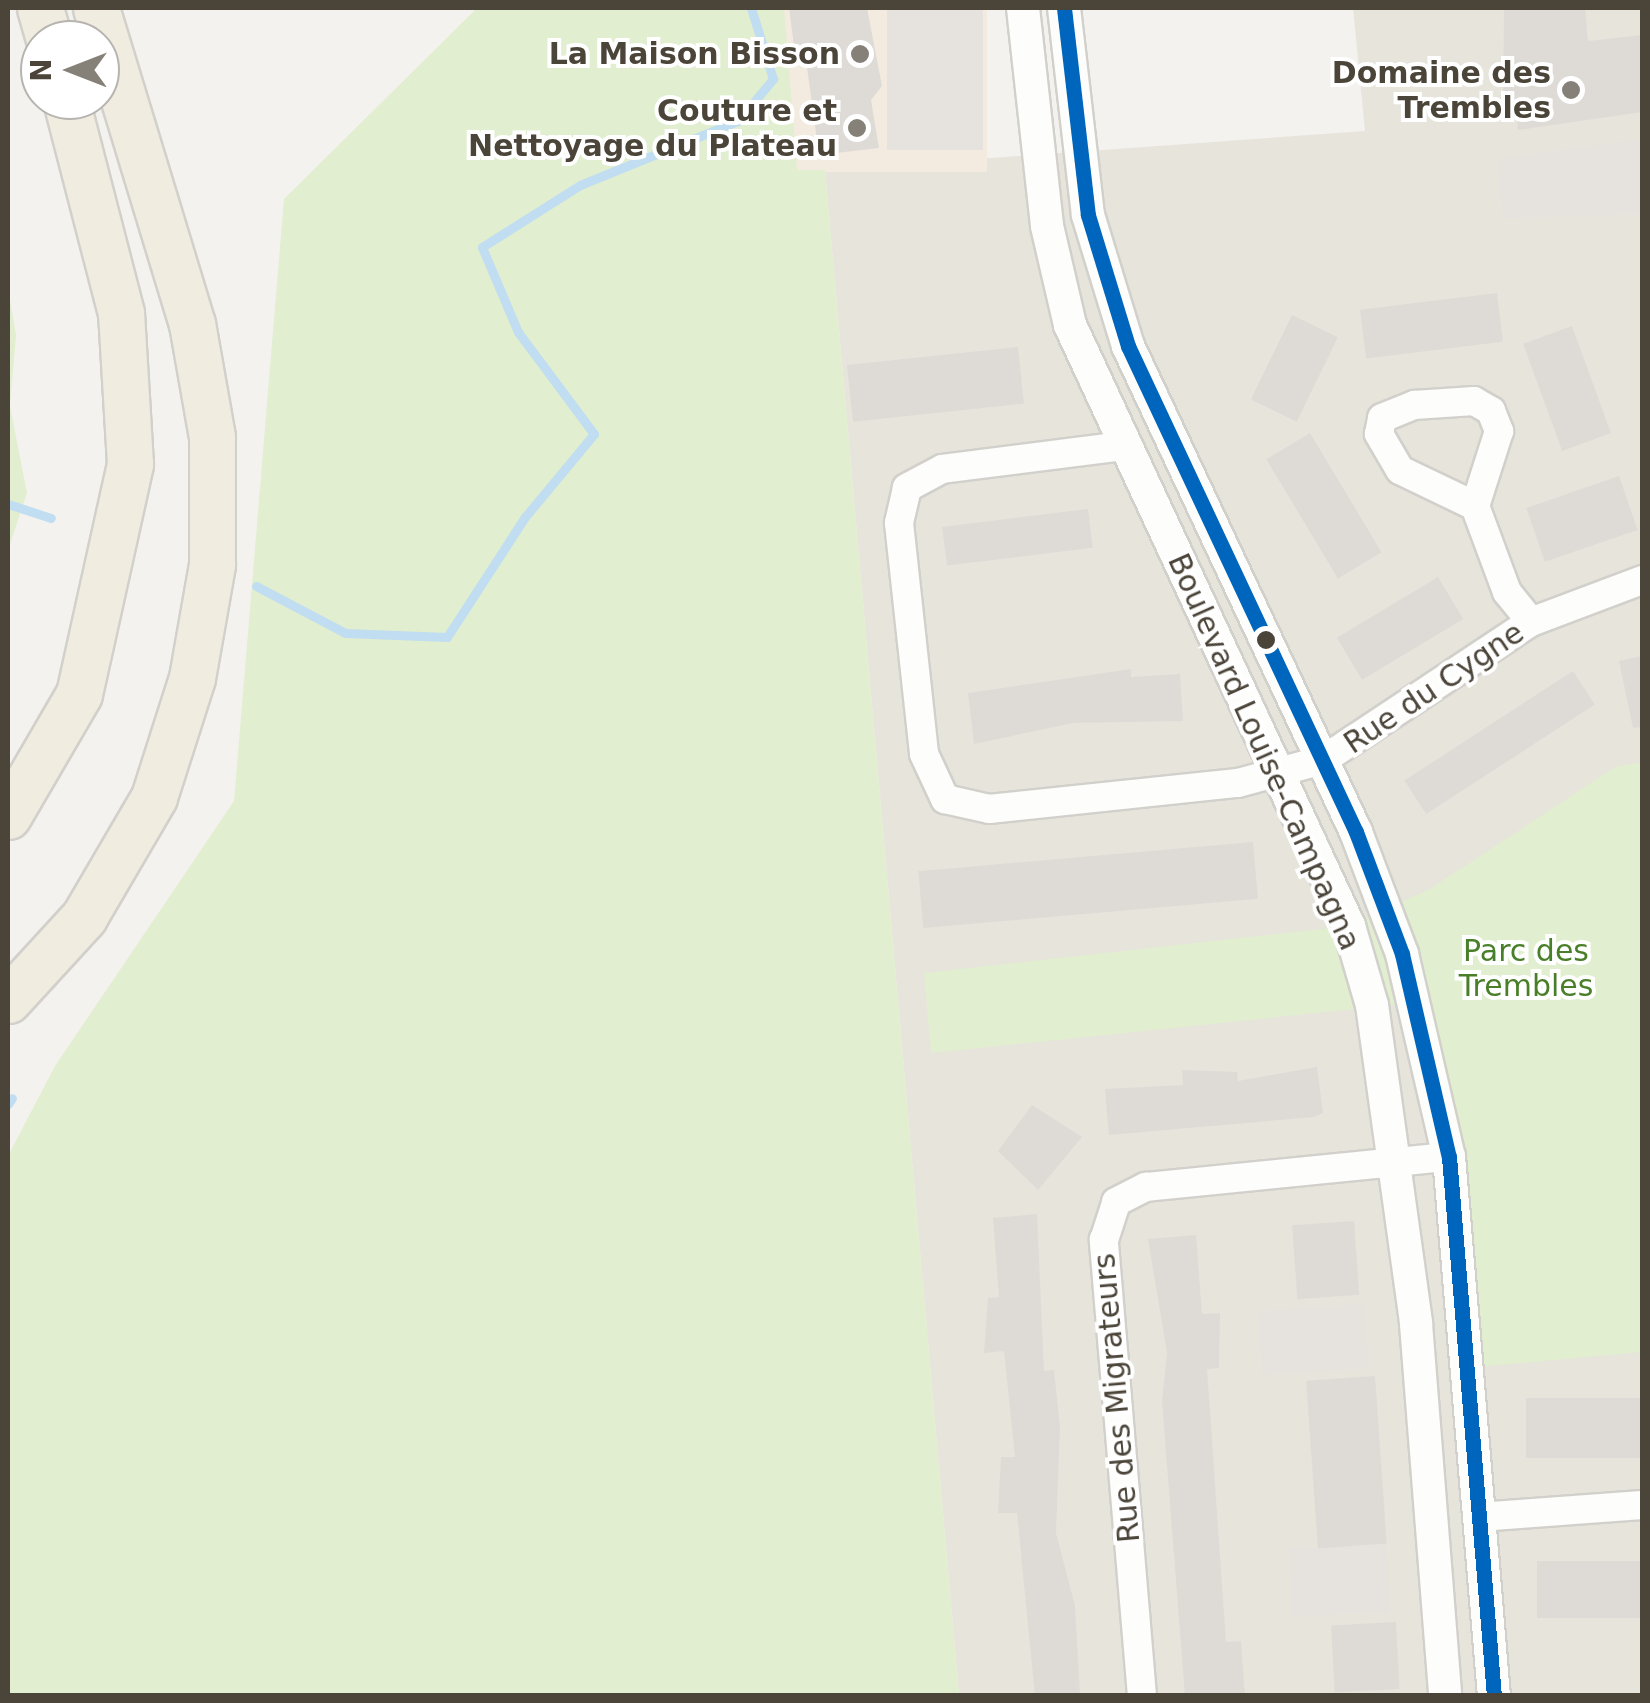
<!DOCTYPE html>
<html>
<head>
<meta charset="utf-8">
<style>
  body { margin:0 }
  #map { position:relative; width:1650px; height:1703px; overflow:hidden; background:#f4f2ee; font-family:"DejaVu Sans",sans-serif }
  div>[style] { position:absolute }
  .residential>* { inset:0; background:#e7e4dc }
  .commercial>* { inset:0; background:#f3ebdf; transform-origin:0 0 }
  .green>* { inset:0; background:#e1eecf }
  .parking>* { inset:0; background:#e6e3df; transform-origin:0 0 }
  .stream>* { height:9px; margin:-4.5px; padding:0 4.5px; transform-origin:4.5px; border-radius:4.5px; background:#c0ddf1 }
  .building>* { inset:0; background:#dedbd6; transform-origin:0 0 }
  .roads { filter:drop-shadow(2px 0 #d2d0cb) drop-shadow(-2px 0 #d2d0cb) drop-shadow(0 2px #d2d0cb) drop-shadow(0 -2px #d2d0cb) }
  .minor>* { height:28px; margin:-14px; padding:0 14px; transform-origin:14px; border-radius:14px; background:#fdfdfc }
  .tertiary>* { height:32px; margin:-16px; padding:0 16px; transform-origin:16px; border-radius:16px; background:#fdfdfc }
  .trunk>* { height:45px; margin:-22.5px; padding:0 22.5px; transform-origin:22.5px; border-radius:22.5px; background:#f0ece0 }
  .bus-1>* { height:15px; margin:-7.5px; padding:0 7.5px; transform-origin:7.5px; border-radius:7.5px; background:#0065bd }
  .dots>* { width:28px; height:28px; translate:-50% -50%; box-sizing:border-box; border:5px solid #fff; border-radius:50% }
  span { translate:-50% -50%; white-space:nowrap; text-align:center; line-height:1.15; -webkit-text-stroke:8px #fff; paint-order:stroke }
  .poi-label { font-size:30px; color:#4b4439; font-weight:700 }
  .right { translate:-100% -50%; text-align:right }
  .street-label { font-size:30px; color:#4b4439 }
  .park-label { font-size:30px; color:#4a7f2a }
  .frame { position:absolute; inset:0; border:10px solid #4b4439; pointer-events:none }
  .north { position:absolute; left:20px; top:20px; width:100px; height:100px; box-sizing:border-box; background:#fff; border:2px solid #b7b4b0; border-radius:50%; rotate:270deg; font-size:28px; font-weight:700; line-height:40px; text-align:center; color:#4b4439 }
  .north::after { content:''; display:block; margin:auto; width:35px; height:45px; background:#868178; clip-path:polygon(50% 0,100% 100%,50% 72%,0 100%) }
</style>
</head>
<body>
<div id="map">
  <div class="residential">
    <div style="clip-path:polygon(1353px 8px,1642px 8px,1642px 1695px,959px 1695px,825px 170px,1365px 131px)"></div>
  </div>
  <div class="commercial">
    <div style="left:784px;top:8px;width:203px;height:164px"></div>
  </div>
  <div class="green">
    <div style="clip-path:polygon(477px 8px,784px 8px,797px 170px,825px 170px,959px 1695px,8px 1695px,8px 1156px,55px 1066px,234px 801px,284px 199px)"></div>
    <div style="clip-path:polygon(8px 288px,16px 335px,10px 406px,27px 493px,8px 550px)"></div>
    <div style="clip-path:polygon(1642px 762px,1642px 1352px,1465px 1368px,1413px 1003px,931px 1053px,924px 973px,1349px 926px,1430px 889px,1615px 767px)"></div>
  </div>
  <div class="parking">
    <div style="left:887px;top:8px;width:96px;height:142px"></div>
    <div style="clip-path:polygon(1642px 139px,1642px 214px,1503px 218px,1497px 159px)"></div>
    <div style="left:1364px;top:1304px;width:64px;height:106px;rotate:86deg"></div>
    <div style="left:1386px;top:1544px;width:68px;height:97px;rotate:87deg"></div>
  </div>
  <div class="stream">
    <div style="left:8px;top:504px;width:45px;rotate:18deg"></div>
    <div style="left:256px;top:586px;width:101px;rotate:27.8deg"></div>
    <div style="left:345px;top:633px;width:102px;rotate:2.2deg"></div>
    <div style="left:447px;top:637px;width:143px;rotate:-57deg"></div>
    <div style="left:525px;top:517px;width:108px;rotate:-50.3deg"></div>
    <div style="left:594px;top:434px;width:127px;rotate:-126.7deg"></div>
    <div style="left:518px;top:332px;width:92px;rotate:-113deg"></div>
    <div style="left:482px;top:247px;width:116px;rotate:-32.3deg"></div>
    <div style="left:580px;top:185px;width:170px;rotate:-22.1deg"></div>
    <div style="left:738px;top:121px;width:55px;rotate:-50.2deg"></div>
    <div style="left:773px;top:79px;width:74px;rotate:-107.2deg"></div>
    <div style="left:8px;top:1104px;width:7px;rotate:-56deg"></div>
  </div>
  <div class="building">
    <div style="clip-path:polygon(789px 8px,867px 8px,882px 86px,871px 100px,879px 148px,819px 155px,805px 53px,795px 54px)"></div>
    <div style="clip-path:polygon(1504px 8px,1585px 8px,1588px 41px,1642px 35px,1642px 112px,1518px 130px,1517px 117px,1503px 118px)"></div>
    <div style="left:1497px;top:293px;width:49px;height:138px;rotate:83deg"></div>
    <div style="left:1292px;top:315px;width:51px;height:94px;rotate:26deg"></div>
    <div style="left:1572px;top:326px;width:114px;height:52px;rotate:70deg"></div>
    <div style="left:1018px;top:347px;width:57px;height:172px;rotate:84deg"></div>
    <div style="left:1310px;top:433px;width:139px;height:51px;rotate:59deg"></div>
    <div style="left:1619px;top:476px;width:57px;height:98px;rotate:71deg"></div>
    <div style="left:1088px;top:509px;width:39px;height:147px;rotate:83deg"></div>
    <div style="left:1438px;top:577px;width:49px;height:118px;rotate:59deg"></div>
    <div style="clip-path:polygon(1642px 656px,1642px 727px,1633px 728px,1619px 661px)"></div>
    <div style="clip-path:polygon(1131px 669px,1131px 677px,1180px 674px,1183px 721px,1073px 723px,974px 744px,968px 693px)"></div>
    <div style="left:1573px;top:671px;width:40px;height:201px;rotate:57deg"></div>
    <div style="left:1253px;top:842px;width:57px;height:336px;rotate:85deg"></div>
    <div style="clip-path:polygon(1317px 1067px,1323px 1113px,1314px 1117px,1109px 1135px,1105px 1089px,1183px 1085px,1182px 1070px,1237px 1072px,1238px 1081px)"></div>
    <div style="clip-path:polygon(1032px 1105px,1082px 1137px,1038px 1190px,998px 1151px)"></div>
    <div style="clip-path:polygon(1037px 1214px,1044px 1371px,1054px 1370px,1060px 1427px,1056px 1533px,1075px 1606px,1080px 1696px,1035px 1696px,1017px 1513px,998px 1513px,1001px 1457px,1015px 1457px,1004px 1351px,984px 1353px,988px 1298px,999px 1297px,993px 1218px)"></div>
    <div style="left:1354px;top:1221px;width:74px;height:62px;rotate:86deg"></div>
    <div style="clip-path:polygon(1196px 1235px,1202px 1314px,1220px 1313px,1219px 1368px,1207px 1369px,1226px 1642px,1241px 1641px,1245px 1696px,1185px 1696px,1162px 1401px,1167px 1353px,1148px 1239px)"></div>
    <div style="left:1375px;top:1376px;width:168px;height:69px;rotate:86deg"></div>
    <div style="left:1642px;top:1398px;width:60px;height:116px;rotate:90deg"></div>
    <div style="left:1642px;top:1561px;width:57px;height:105px;rotate:90deg"></div>
    <div style="left:1396px;top:1622px;width:67px;height:65px;rotate:87deg"></div>
  </div>
  <div class="roads">
    <div class="minor">
      <div style="left:1123px;top:446px;width:182px;rotate:172.8deg"></div>
      <div style="left:942px;top:469px;width:40px;rotate:152deg"></div>
      <div style="left:907px;top:488px;width:36px;rotate:103deg"></div>
      <div style="left:899px;top:523px;width:232px;rotate:83.8deg"></div>
      <div style="left:924px;top:754px;width:50px;rotate:65deg"></div>
      <div style="left:945px;top:799px;width:45px;rotate:12.8deg"></div>
      <div style="left:989px;top:809px;width:250px;rotate:-6deg"></div>
      <div style="left:1238px;top:783px;width:88px;rotate:-15.1deg"></div>
      <div style="left:1323px;top:760px;width:250px;rotate:-33.6deg"></div>
      <div style="left:1531px;top:622px;width:119px;rotate:-20.7deg"></div>
      <div style="left:1475px;top:506px;width:83px;rotate:-154.4deg"></div>
      <div style="left:1400px;top:470px;width:42px;rotate:-120.3deg"></div>
      <div style="left:1379px;top:434px;width:16px;rotate:-79deg"></div>
      <div style="left:1382px;top:418px;width:35px;rotate:-22deg"></div>
      <div style="left:1414px;top:405px;width:60px;rotate:-3.8deg"></div>
      <div style="left:1474px;top:401px;width:20px;rotate:30deg"></div>
      <div style="left:1491px;top:411px;width:22px;rotate:68deg"></div>
      <div style="left:1499px;top:431px;width:79px;rotate:107.7deg"></div>
      <div style="left:1475px;top:506px;width:92px;rotate:69.6deg"></div>
      <div style="left:1507px;top:592px;width:38px;rotate:51deg"></div>
      <div style="left:1479px;top:1517px;width:163px;rotate:-4.2deg"></div>
      <div style="left:1142px;top:1696px;width:458px;rotate:-94.8deg"></div>
      <div style="left:1104px;top:1240px;width:40px;rotate:-72deg"></div>
      <div style="left:1116px;top:1202px;width:34px;rotate:-27deg"></div>
      <div style="left:1146px;top:1187px;width:304px;rotate:-5.7deg"></div>
    </div>
    <div class="tertiary">
      <div style="left:1023px;top:8px;width:219px;rotate:83.7deg"></div>
      <div style="left:1047px;top:226px;width:102px;rotate:76.9deg"></div>
      <div style="left:1070px;top:325px;width:663px;rotate:65.1deg"></div>
      <div style="left:1349px;top:926px;width:82px;rotate:73.8deg"></div>
      <div style="left:1372px;top:1005px;width:322px;rotate:82.1deg"></div>
      <div style="left:1416px;top:1324px;width:373px;rotate:85.5deg"></div>
      <div style="left:1064px;top:8px;width:208px;rotate:83.4deg"></div>
      <div style="left:1088px;top:215px;width:137px;rotate:73deg"></div>
      <div style="left:1128px;top:346px;width:537px;rotate:64.87deg"></div>
      <div style="left:1356px;top:832px;width:130px;rotate:69.3deg"></div>
      <div style="left:1402px;top:954px;width:208px;rotate:77deg"></div>
      <div style="left:1449px;top:1157px;width:541px;rotate:85.23deg"></div>
    </div>
    <div class="trunk">
      <div style="left:40px;top:8px;width:33px;rotate:74deg"></div>
      <div style="left:8px;top:816px;width:141px;rotate:-59.8deg"></div>
      <div style="left:79px;top:694px;width:236px;rotate:-77.5deg"></div>
      <div style="left:130px;top:464px;width:151px;rotate:-93.4deg"></div>
      <div style="left:121px;top:313px;width:220px;rotate:-104.5deg"></div>
      <div style="left:8px;top:1000px;width:113px;rotate:-47.5deg"></div>
      <div style="left:84px;top:917px;width:139px;rotate:-59.7deg"></div>
      <div style="left:154px;top:797px;width:125px;rotate:-72.3deg"></div>
      <div style="left:192px;top:678px;width:116px;rotate:-80deg"></div>
      <div style="left:212px;top:564px;width:127px;rotate:-90deg"></div>
      <div style="left:212px;top:437px;width:115px;rotate:-100deg"></div>
      <div style="left:192px;top:324px;width:330px;rotate:-106.9deg"></div>
    </div>
  </div>
  <div class="bus-1">
    <div style="left:1064px;top:8px;width:208px;rotate:83.4deg"></div>
    <div style="left:1088px;top:215px;width:137px;rotate:73deg"></div>
    <div style="left:1128px;top:346px;width:537px;rotate:64.87deg"></div>
    <div style="left:1356px;top:832px;width:130px;rotate:69.3deg"></div>
    <div style="left:1402px;top:954px;width:208px;rotate:77deg"></div>
    <div style="left:1449px;top:1157px;width:541px;rotate:85.23deg"></div>
  </div>
  <div class="dots">
    <div style="left:860px;top:54px;background:#868178"></div>
    <div style="left:1571px;top:90px;background:#868178"></div>
    <div style="left:857px;top:128px;background:#868178"></div>
    <div style="left:1266px;top:640px;background:#4b4439"></div>
  </div>
  <div class="poi-label">
    <span class="right" style="left:840px;top:54px">La Maison Bisson</span>
    <span class="right" style="left:1551px;top:90px">Domaine des<br>Trembles</span>
    <span class="right" style="left:837px;top:128px">Couture et<br>Nettoyage du Plateau</span>
  </div>
  <div class="street-label">
    <span style="left:1434px;top:688px;rotate:-34deg">Rue du Cygne</span>
    <span style="left:1264px;top:752px;rotate:66deg">Boulevard Louise-Campagna</span>
    <span style="left:1117px;top:1398px;rotate:-95deg">Rue des Migrateurs</span>
  </div>
  <div class="park-label">
    <span style="left:1526px;top:968px">Parc des<br>Trembles</span>
  </div>
  <div class="frame"></div>
  <div class="north">N</div>
</div>
</body>
</html>
